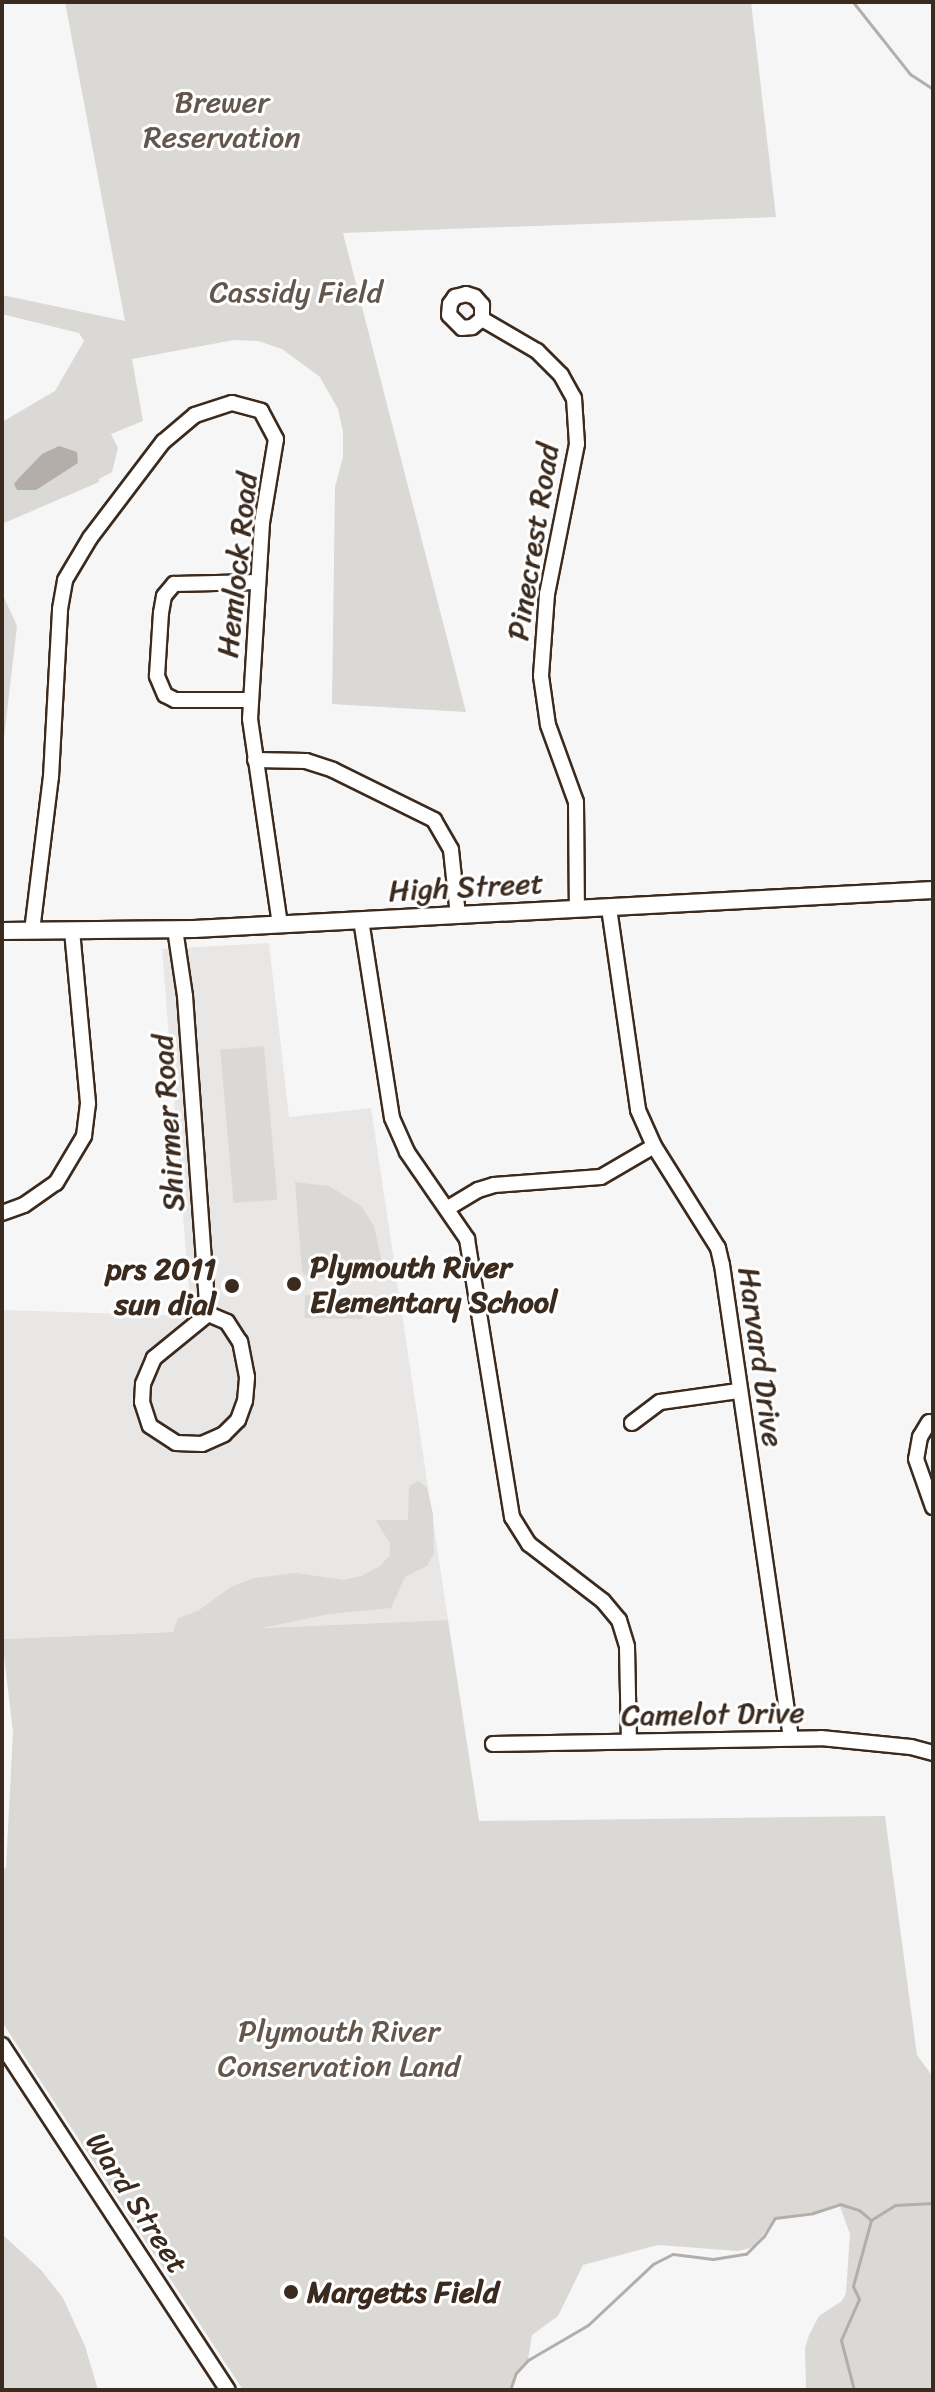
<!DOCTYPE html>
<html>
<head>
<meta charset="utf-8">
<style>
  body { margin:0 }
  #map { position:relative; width:935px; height:2392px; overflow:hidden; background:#f7f6f6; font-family:Sriracha,sans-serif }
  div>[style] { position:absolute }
  .built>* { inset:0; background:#e9e7e6 }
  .green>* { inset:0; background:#dbd9d6; transform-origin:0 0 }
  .water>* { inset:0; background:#b4aeaa }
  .stream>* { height:3px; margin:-1.5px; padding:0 1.5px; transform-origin:1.5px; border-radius:1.5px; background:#b4aeaa }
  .roads { filter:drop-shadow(2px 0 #3b2a1e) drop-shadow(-2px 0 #3b2a1e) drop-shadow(0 2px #3b2a1e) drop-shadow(0 -2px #3b2a1e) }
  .minor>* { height:14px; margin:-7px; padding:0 7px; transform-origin:7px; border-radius:7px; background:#fff }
  .major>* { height:16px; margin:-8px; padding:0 8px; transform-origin:8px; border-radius:8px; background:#fff }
  .dots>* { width:22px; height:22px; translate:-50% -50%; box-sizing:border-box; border:4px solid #fff; border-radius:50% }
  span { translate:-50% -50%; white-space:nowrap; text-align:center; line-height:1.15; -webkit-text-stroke:6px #fff; paint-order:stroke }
  .park-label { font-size:30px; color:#63564c }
  .street-label { font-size:30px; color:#3b2a1e }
  .poi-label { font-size:30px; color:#3b2a1e; font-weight:700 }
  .left { translate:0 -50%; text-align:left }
  .right { translate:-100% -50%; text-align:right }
  .frame { position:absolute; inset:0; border:4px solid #3b2a1e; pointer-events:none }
</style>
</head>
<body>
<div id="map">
  <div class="built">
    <div style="clip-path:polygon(269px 943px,289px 1117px,371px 1108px,448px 1620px,2px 1639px,2px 1310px,191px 1316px,162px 949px)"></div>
  </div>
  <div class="green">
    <div style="clip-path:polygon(65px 2px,751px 2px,776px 217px,343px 233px,466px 712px,332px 704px,335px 487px,343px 457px,343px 432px,338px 409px,320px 377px,282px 349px,258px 341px,234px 340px,132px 359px,143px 421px,111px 434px,118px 448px,112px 472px,99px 479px,99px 482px,2px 524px,2px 422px,55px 391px,84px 341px,79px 333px,2px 314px,2px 295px,125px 321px)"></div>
    <div style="clip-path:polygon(2px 593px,17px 626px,2px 755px)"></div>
    <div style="left:264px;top:1046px;width:154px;height:44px;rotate:85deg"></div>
    <div style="clip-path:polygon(295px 1182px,329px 1186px,361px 1206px,374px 1226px,384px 1271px,311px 1279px,302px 1272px)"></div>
    <div style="left:305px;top:1295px;width:58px;height:23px;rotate:1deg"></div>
    <div style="clip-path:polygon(419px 1481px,427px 1488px,433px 1514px,434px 1553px,427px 1566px,405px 1577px,391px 1608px,329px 1614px,262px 1628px,448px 1620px,479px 1821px,885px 1816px,917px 2055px,933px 2077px,933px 2390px,806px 2389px,805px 2348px,809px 2335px,819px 2316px,842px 2301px,846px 2293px,850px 2234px,839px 2204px,813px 2213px,775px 2218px,754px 2247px,738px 2251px,658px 2245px,583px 2265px,558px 2316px,532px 2335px,528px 2360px,516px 2373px,510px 2390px,243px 2390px,2px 2022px,2px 1869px,6px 1868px,13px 1732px,2px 1639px,173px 1632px,178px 1618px,198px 1611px,231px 1587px,254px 1578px,296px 1573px,343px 1580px,361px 1576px,380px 1566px,390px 1555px,390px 1544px,376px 1520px,408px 1520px,409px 1486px)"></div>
    <div style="clip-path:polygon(2px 2234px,41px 2270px,63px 2298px,85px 2346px,98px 2390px,2px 2388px)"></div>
  </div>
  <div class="water">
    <div style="clip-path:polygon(59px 446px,77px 452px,78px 463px,36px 490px,17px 490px,14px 484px,18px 479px,42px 454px)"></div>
  </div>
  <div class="stream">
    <div style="left:853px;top:2px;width:92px;rotate:51.6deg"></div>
    <div style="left:910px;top:74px;width:27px;rotate:33deg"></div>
    <div style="left:510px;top:2390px;width:18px;rotate:-71deg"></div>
    <div style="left:516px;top:2373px;width:18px;rotate:-47deg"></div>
    <div style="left:528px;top:2360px;width:69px;rotate:-30.3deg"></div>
    <div style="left:588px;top:2325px;width:89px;rotate:-43.2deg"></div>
    <div style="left:653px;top:2264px;width:22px;rotate:-27deg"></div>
    <div style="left:673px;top:2254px;width:40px;rotate:7.1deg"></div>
    <div style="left:713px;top:2259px;width:33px;rotate:-9deg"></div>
    <div style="left:746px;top:2254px;width:25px;rotate:-45deg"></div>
    <div style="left:764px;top:2236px;width:21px;rotate:-59deg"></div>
    <div style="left:775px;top:2218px;width:38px;rotate:-7deg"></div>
    <div style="left:813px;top:2213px;width:28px;rotate:-18deg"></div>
    <div style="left:840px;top:2204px;width:20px;rotate:18deg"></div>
    <div style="left:859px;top:2210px;width:16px;rotate:40deg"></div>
    <div style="left:871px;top:2220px;width:28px;rotate:-32deg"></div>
    <div style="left:895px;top:2205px;width:38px;rotate:-3deg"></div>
    <div style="left:854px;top:2390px;width:52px;rotate:-104.6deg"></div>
    <div style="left:841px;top:2340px;width:45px;rotate:-66.3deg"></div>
    <div style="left:859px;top:2299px;width:14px;rotate:-115deg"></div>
    <div style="left:853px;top:2286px;width:68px;rotate:-74.7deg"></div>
  </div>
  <div class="roads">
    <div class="minor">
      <div style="left:482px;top:319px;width:13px;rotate:141deg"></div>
      <div style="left:472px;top:327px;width:10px;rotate:174deg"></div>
      <div style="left:462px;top:328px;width:18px;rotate:-135deg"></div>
      <div style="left:449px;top:315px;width:11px;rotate:-85deg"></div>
      <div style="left:450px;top:304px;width:9px;rotate:-54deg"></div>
      <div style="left:455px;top:297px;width:11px;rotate:-15deg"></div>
      <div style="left:466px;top:294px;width:9px;rotate:18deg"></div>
      <div style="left:475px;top:297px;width:11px;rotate:49deg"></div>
      <div style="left:482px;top:305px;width:14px;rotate:90deg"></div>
      <div style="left:482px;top:319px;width:64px;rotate:30.2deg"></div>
      <div style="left:537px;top:351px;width:34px;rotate:45deg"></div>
      <div style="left:561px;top:375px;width:26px;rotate:61deg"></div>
      <div style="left:574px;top:398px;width:46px;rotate:86.3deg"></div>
      <div style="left:577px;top:444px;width:153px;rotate:101.3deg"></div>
      <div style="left:547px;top:594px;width:82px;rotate:94.2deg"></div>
      <div style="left:541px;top:676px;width:49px;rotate:81.9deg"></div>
      <div style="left:548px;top:725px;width:82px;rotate:70deg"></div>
      <div style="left:576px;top:802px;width:107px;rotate:89.5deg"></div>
      <div style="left:251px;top:700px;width:76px;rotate:180deg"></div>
      <div style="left:175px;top:700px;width:11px;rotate:-153deg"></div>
      <div style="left:165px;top:695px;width:21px;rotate:-113deg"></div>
      <div style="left:157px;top:676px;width:63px;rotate:-86.4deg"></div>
      <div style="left:161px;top:613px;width:17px;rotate:-80deg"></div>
      <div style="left:164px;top:596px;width:16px;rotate:-50deg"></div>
      <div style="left:174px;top:584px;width:84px;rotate:-1.4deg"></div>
      <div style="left:255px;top:760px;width:51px;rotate:1.1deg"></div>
      <div style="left:306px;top:761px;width:28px;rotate:18deg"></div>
      <div style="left:333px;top:770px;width:113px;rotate:26.3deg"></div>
      <div style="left:434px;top:820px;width:34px;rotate:60deg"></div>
      <div style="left:451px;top:850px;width:65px;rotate:83.9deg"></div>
      <div style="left:609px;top:908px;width:204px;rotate:81.8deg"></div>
      <div style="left:638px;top:1110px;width:39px;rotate:66deg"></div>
      <div style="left:654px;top:1146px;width:120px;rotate:57.9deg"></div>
      <div style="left:718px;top:1248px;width:17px;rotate:77deg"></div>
      <div style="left:722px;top:1265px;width:478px;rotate:81.7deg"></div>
      <div style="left:361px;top:920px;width:200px;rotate:81.1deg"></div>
      <div style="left:392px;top:1118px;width:37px;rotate:66deg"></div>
      <div style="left:407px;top:1152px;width:106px;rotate:55.4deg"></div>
      <div style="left:467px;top:1239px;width:282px;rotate:80.8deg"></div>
      <div style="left:512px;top:1517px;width:32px;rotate:58deg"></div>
      <div style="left:529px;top:1544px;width:93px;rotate:37.6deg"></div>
      <div style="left:603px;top:1601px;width:25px;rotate:50deg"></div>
      <div style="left:619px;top:1620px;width:28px;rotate:73deg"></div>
      <div style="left:627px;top:1647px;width:94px;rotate:88.8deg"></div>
      <div style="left:175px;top:929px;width:68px;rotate:81.5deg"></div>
      <div style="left:185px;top:996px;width:319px;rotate:85.9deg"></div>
      <div style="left:208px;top:1314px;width:70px;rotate:140.8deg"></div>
      <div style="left:154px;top:1358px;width:28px;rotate:113deg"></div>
      <div style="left:143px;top:1384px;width:18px;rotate:93deg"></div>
      <div style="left:142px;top:1402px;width:25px;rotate:72deg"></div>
      <div style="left:150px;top:1426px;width:31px;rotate:33deg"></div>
      <div style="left:176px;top:1443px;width:26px;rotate:2deg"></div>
      <div style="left:202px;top:1444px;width:24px;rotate:-24deg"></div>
      <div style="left:224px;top:1434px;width:20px;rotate:-45deg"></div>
      <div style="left:238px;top:1420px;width:20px;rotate:-70deg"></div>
      <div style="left:245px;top:1401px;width:24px;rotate:-85deg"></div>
      <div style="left:247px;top:1377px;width:36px;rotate:-101deg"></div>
      <div style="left:240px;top:1342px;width:24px;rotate:-123deg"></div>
      <div style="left:227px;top:1322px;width:21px;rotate:-157deg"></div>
      <div style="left:32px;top:931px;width:155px;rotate:-83deg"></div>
      <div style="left:51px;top:777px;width:168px;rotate:-86.9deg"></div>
      <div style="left:60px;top:609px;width:29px;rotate:-80deg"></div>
      <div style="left:65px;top:580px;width:49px;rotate:-59.2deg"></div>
      <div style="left:90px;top:538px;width:121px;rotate:-52.8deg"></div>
      <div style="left:163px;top:442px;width:42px;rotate:-40.2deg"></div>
      <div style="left:195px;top:415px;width:39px;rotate:-18deg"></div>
      <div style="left:232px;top:403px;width:30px;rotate:15deg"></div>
      <div style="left:261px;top:411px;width:32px;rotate:62deg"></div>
      <div style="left:276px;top:439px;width:85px;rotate:99.5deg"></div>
      <div style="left:262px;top:523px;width:196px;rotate:93.5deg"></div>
      <div style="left:250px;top:719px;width:207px;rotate:81.7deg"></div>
      <div style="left:448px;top:1208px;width:35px;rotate:-31deg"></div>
      <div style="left:478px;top:1190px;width:17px;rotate:-17deg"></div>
      <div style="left:494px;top:1185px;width:107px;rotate:-4.3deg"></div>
      <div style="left:601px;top:1177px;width:61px;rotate:-30.3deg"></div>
      <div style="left:2px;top:1213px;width:23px;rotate:-20deg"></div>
      <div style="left:24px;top:1205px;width:39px;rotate:-35deg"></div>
      <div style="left:56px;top:1183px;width:55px;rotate:-59.2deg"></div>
      <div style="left:84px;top:1136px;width:33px;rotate:-83deg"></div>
      <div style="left:88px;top:1103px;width:173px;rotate:-95.3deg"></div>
      <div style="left:929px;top:1422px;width:17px;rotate:121deg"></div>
      <div style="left:920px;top:1437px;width:22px;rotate:100deg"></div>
      <div style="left:916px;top:1459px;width:51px;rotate:70.5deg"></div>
      <div style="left:632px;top:1423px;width:35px;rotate:-37deg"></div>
      <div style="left:660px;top:1402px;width:79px;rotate:-8deg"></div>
      <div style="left:493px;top:1744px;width:328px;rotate:-1deg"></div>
      <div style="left:821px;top:1738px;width:90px;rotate:5.7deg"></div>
      <div style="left:911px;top:1747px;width:23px;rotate:15deg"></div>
      <div style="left:2px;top:2045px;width:412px;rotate:56.8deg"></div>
    </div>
    <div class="major">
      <div style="left:2px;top:931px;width:192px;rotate:-0.6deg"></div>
      <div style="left:194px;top:929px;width:740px;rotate:-3.02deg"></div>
    </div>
  </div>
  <div class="dots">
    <div style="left:294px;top:1284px;background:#3b2a1e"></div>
    <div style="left:232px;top:1286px;background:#3b2a1e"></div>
    <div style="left:291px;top:2292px;background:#3b2a1e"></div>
  </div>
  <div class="park-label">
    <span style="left:222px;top:119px">Brewer<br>Reservation</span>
    <span style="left:296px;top:292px">Cassidy Field</span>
    <span style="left:339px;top:2048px">Plymouth River<br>Conservation Land</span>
  </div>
  <div class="street-label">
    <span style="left:533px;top:542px;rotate:-81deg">Pinecrest Road</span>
    <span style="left:237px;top:565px;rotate:-84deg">Hemlock Road</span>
    <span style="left:466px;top:887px;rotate:-3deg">High Street</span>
    <span style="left:168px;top:1123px;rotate:-94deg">Shirmer Road</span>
    <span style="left:761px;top:1357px;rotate:82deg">Harvard Drive</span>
    <span style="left:713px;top:1714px;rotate:-1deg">Camelot Drive</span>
    <span style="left:137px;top:2203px;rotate:57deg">Ward Street</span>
  </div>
  <div class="poi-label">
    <span class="left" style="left:310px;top:1284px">Plymouth River<br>Elementary School</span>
    <span class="right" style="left:216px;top:1286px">prs 2011<br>sun dial</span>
    <span class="left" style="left:307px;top:2292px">Margetts Field</span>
  </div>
  <div class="frame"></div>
</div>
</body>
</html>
